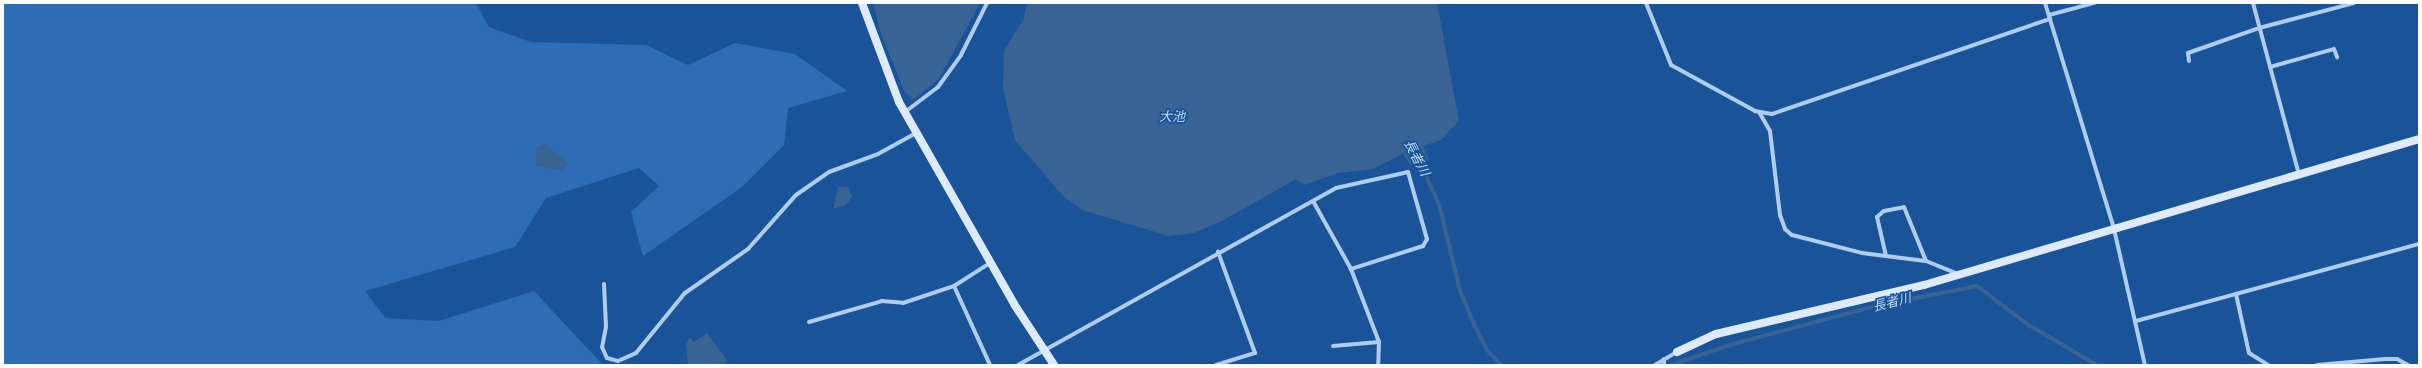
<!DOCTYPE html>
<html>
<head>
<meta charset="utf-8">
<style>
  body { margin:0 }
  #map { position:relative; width:2422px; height:368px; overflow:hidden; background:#1a5398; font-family:"Fira Sans","Noto Sans JP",sans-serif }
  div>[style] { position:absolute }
  .green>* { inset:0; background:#2e6db5 }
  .water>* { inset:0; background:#3a6395 }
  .stream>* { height:4px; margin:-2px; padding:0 2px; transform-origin:2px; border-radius:2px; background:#3a6395 }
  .street>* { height:4px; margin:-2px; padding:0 2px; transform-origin:2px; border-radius:2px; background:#afcdf1 }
  .secondary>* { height:8px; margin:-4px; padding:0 4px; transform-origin:4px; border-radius:4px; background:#ddeafb }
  span { translate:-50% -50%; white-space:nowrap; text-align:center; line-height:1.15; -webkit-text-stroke:3.5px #1a5398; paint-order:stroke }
  .water-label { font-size:13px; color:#bbd7f7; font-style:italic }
  .frame { position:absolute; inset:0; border:4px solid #fff; pointer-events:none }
</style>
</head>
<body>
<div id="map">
  <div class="green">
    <div style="clip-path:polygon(3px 3px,476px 3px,489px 27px,531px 42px,646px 45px,688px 65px,735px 43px,795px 54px,847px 91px,788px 108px,784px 145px,742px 187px,643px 256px,631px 212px,659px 186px,639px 168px,546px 198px,515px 247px,365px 291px,385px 318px,439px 321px,534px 291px,603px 365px,3px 365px)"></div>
  </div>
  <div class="water">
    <div style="clip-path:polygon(873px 3px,980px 3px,939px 79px,913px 100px,904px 91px,881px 34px)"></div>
    <div style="clip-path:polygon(1027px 3px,1437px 3px,1459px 121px,1441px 140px,1423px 146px,1429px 160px,1411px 166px,1403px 154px,1373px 169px,1338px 173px,1304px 185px,1296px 179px,1222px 221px,1194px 233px,1169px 236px,1082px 210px,1063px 196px,1015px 140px,1003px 88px,1004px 51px,1024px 18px)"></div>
    <div style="clip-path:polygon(544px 144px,565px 159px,568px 164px,562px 170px,536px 166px,536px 147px)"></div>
    <div style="clip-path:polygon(848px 186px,852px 197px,846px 205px,833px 209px,838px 187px)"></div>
    <div style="clip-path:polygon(707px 333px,727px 360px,722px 365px,688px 365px,686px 344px,690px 338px,694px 342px)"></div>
  </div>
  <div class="stream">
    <div style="left:1418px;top:159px;width:50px;rotate:65deg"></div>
    <div style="left:1439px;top:204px;width:89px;rotate:76.4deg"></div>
    <div style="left:1460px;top:291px;width:39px;rotate:67deg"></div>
    <div style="left:1475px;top:327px;width:26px;rotate:62deg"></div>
    <div style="left:1487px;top:350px;width:21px;rotate:47deg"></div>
    <div style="left:1671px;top:365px;width:65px;rotate:-18.7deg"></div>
    <div style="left:1733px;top:344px;width:152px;rotate:-14.9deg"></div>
    <div style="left:1880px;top:305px;width:99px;rotate:-11.1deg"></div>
    <div style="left:1977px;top:286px;width:63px;rotate:37.2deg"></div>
    <div style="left:2027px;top:324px;width:81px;rotate:30.4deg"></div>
  </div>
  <div class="street">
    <div style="left:1646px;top:3px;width:67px;rotate:68deg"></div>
    <div style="left:1671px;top:65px;width:96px;rotate:28.7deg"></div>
    <div style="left:1755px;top:111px;width:17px;rotate:10deg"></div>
    <div style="left:1772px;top:114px;width:294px;rotate:-18.9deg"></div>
    <div style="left:2045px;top:3px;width:236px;rotate:73deg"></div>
    <div style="left:2114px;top:229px;width:139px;rotate:77.2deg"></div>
    <div style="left:2253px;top:3px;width:178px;rotate:75deg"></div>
    <div style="left:2049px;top:15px;width:47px;rotate:-14.9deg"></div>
    <div style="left:2189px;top:61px;width:8px;rotate:-97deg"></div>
    <div style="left:2188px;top:53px;width:75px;rotate:-19.4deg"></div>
    <div style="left:2259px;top:28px;width:98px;rotate:-14.7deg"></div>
    <div style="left:2270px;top:67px;width:66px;rotate:-15.7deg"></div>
    <div style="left:2334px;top:49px;width:9px;rotate:69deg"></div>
    <div style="left:905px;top:112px;width:41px;rotate:-37.1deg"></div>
    <div style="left:938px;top:87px;width:39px;rotate:-54deg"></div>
    <div style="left:961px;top:55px;width:58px;rotate:-63.4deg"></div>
    <div style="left:1759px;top:112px;width:22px;rotate:60deg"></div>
    <div style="left:1770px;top:131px;width:85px;rotate:83.2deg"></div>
    <div style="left:1780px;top:215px;width:15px;rotate:70deg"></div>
    <div style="left:1785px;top:229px;width:9px;rotate:41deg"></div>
    <div style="left:1792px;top:235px;width:72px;rotate:14.4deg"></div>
    <div style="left:1862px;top:253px;width:64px;rotate:7.1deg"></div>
    <div style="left:1926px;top:261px;width:35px;rotate:22deg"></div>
    <div style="left:1313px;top:201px;width:78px;rotate:60.8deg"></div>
    <div style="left:1886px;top:256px;width:40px;rotate:-103deg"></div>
    <div style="left:1877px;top:217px;width:9px;rotate:-41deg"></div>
    <div style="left:1884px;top:211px;width:20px;rotate:-11deg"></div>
    <div style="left:1904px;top:207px;width:58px;rotate:67.8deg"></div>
    <div style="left:604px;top:284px;width:43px;rotate:87.3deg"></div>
    <div style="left:606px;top:327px;width:20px;rotate:101deg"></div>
    <div style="left:602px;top:347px;width:12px;rotate:66deg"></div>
    <div style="left:607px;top:358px;width:11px;rotate:15deg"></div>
    <div style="left:618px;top:361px;width:20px;rotate:-24deg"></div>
    <div style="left:636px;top:353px;width:77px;rotate:-50.8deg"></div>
    <div style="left:685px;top:293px;width:77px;rotate:-34.9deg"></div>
    <div style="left:748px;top:249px;width:72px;rotate:-48.4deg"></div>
    <div style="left:796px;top:195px;width:40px;rotate:-34.9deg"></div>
    <div style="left:829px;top:172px;width:52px;rotate:-20.2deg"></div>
    <div style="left:878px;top:154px;width:43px;rotate:-28.9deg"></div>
    <div style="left:954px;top:286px;width:87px;rotate:65.5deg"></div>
    <div style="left:2236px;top:294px;width:190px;rotate:-15.3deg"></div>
    <div style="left:2136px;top:321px;width:104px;rotate:-15.1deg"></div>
    <div style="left:2236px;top:294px;width:60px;rotate:77.6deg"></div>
    <div style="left:2249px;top:353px;width:22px;rotate:32deg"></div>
    <div style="left:809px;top:322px;width:76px;rotate:-16deg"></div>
    <div style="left:882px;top:301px;width:21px;rotate:5deg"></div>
    <div style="left:903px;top:303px;width:54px;rotate:-18.4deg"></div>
    <div style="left:954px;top:286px;width:43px;rotate:-32.6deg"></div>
    <div style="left:1333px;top:346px;width:46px;rotate:-5deg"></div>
    <div style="left:1018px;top:365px;width:364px;rotate:-29.1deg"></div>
    <div style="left:1336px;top:188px;width:74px;rotate:-12.5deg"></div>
    <div style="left:1408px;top:172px;width:70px;rotate:74.2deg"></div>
    <div style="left:1427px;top:239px;width:8px;rotate:120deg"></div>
    <div style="left:1423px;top:246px;width:76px;rotate:162.3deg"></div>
    <div style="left:1351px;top:269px;width:78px;rotate:69deg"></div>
    <div style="left:1379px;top:342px;width:23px;rotate:92deg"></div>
    <div style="left:1216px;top:365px;width:41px;rotate:-17.1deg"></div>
    <div style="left:1255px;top:353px;width:108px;rotate:-110.1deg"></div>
    <div style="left:1655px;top:365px;width:26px;rotate:-31deg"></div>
    <div style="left:1664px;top:365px;width:6px;rotate:-90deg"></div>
    <div style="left:2317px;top:365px;width:68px;rotate:-5deg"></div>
    <div style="left:2385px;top:359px;width:12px"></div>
    <div style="left:2397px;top:359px;width:13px;rotate:29deg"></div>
  </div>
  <div class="secondary">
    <div style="left:862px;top:3px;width:106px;rotate:69.5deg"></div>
    <div style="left:899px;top:102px;width:232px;rotate:60.3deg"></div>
    <div style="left:1014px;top:304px;width:73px;rotate:56.7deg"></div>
    <div style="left:1677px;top:352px;width:43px;rotate:-24.8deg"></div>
    <div style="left:1716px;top:334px;width:214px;rotate:-13.3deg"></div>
    <div style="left:1924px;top:285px;width:516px;rotate:-16.43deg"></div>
  </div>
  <div class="water-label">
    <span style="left:1172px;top:117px">大池</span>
    <span style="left:1416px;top:158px;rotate:62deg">長者川</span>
    <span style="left:1892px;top:303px;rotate:-14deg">長者川</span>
  </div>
  <div class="frame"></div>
</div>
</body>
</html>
